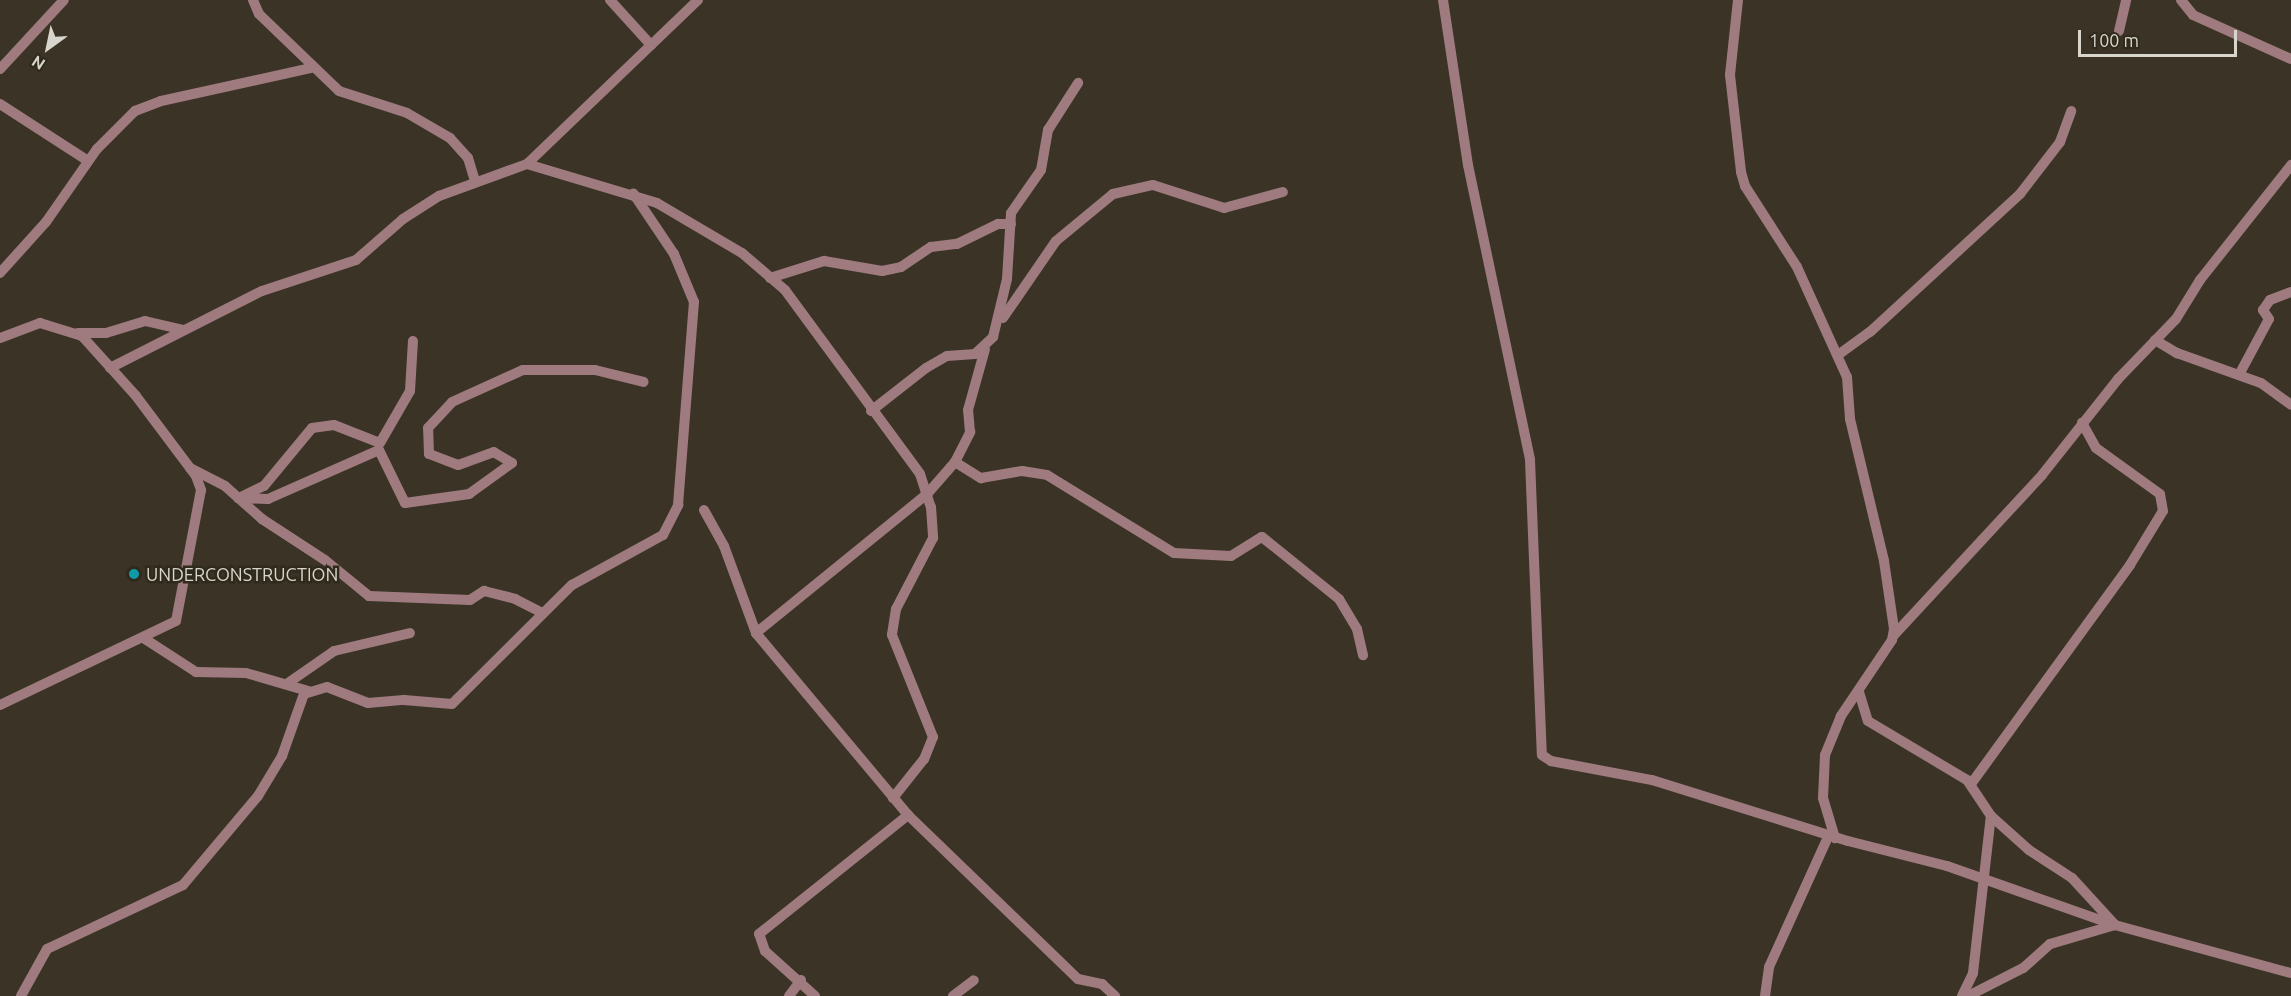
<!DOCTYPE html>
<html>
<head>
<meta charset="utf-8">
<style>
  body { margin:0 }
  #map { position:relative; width:2291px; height:996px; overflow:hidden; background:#3b3426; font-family:Ubuntu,sans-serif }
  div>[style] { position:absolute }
  .street>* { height:10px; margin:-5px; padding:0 5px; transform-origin:5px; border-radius:5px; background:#9f7b7f }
  .dots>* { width:16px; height:16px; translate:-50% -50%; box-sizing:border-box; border:3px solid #302a1c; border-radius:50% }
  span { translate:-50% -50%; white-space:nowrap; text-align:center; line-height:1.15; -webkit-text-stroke:5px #302a1c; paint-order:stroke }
  .poi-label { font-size:18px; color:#d8d5cc }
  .left { translate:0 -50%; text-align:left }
  .north { position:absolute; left:18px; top:18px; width:60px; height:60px; -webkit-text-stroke:4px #302a1c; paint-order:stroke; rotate:213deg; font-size:16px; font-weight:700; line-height:24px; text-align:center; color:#d8d5cc }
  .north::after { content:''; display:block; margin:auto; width:21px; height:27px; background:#d8d5cc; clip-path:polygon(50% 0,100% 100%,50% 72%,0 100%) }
  .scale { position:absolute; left:2078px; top:30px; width:159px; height:27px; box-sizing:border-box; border:3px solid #d8d5cc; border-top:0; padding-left:8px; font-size:18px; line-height:21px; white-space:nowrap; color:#d8d5cc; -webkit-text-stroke:4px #302a1c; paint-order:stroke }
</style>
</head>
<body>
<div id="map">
  <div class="street">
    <div style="left:253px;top:0;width:15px;rotate:67deg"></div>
    <div style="left:259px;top:14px;width:111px;rotate:43.9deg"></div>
    <div style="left:339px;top:91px;width:71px;rotate:17.9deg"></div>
    <div style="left:407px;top:113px;width:50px;rotate:30.2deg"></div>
    <div style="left:450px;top:138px;width:27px;rotate:48deg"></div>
    <div style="left:468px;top:158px;width:24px;rotate:73deg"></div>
    <div style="left:610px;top:0;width:61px;rotate:47.7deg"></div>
    <div style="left:1443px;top:0;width:167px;rotate:81.4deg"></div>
    <div style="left:1468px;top:165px;width:301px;rotate:78.1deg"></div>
    <div style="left:1530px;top:460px;width:295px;rotate:87.7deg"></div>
    <div style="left:1542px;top:755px;width:11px;rotate:34deg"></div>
    <div style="left:1551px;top:761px;width:103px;rotate:10.7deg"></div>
    <div style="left:1652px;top:780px;width:205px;rotate:17.3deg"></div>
    <div style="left:1848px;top:841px;width:102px;rotate:14.2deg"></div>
    <div style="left:1947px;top:866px;width:178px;rotate:19.4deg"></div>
    <div style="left:2115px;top:925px;width:182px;rotate:15.3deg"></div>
    <div style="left:1738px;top:0;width:75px;rotate:96.1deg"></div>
    <div style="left:1730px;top:75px;width:98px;rotate:83.5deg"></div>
    <div style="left:1741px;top:172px;width:15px;rotate:74deg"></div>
    <div style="left:1745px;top:186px;width:96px;rotate:57.3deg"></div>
    <div style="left:1797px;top:267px;width:121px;rotate:65.6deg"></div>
    <div style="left:1847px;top:377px;width:42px;rotate:85.9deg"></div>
    <div style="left:1850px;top:419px;width:146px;rotate:76.5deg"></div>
    <div style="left:1884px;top:561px;width:69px;rotate:81.6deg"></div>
    <div style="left:1894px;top:629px;width:11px;rotate:100deg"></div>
    <div style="left:1892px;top:640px;width:92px;rotate:123.9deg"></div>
    <div style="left:1841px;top:716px;width:42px;rotate:112.3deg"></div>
    <div style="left:1825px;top:755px;width:43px;rotate:92.7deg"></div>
    <div style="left:1823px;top:798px;width:42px;rotate:73.3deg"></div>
    <div style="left:2181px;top:0;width:19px;rotate:51deg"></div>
    <div style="left:2193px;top:15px;width:107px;rotate:24.2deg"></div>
    <div style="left:2119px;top:31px;width:32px;rotate:-77deg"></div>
    <div style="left:0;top:69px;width:94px;rotate:-47.2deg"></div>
    <div style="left:0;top:104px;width:105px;rotate:32.9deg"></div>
    <div style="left:527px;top:164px;width:136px;rotate:16.7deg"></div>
    <div style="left:657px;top:203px;width:99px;rotate:30.5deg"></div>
    <div style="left:742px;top:253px;width:57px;rotate:40.7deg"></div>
    <div style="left:785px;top:290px;width:228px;rotate:53.7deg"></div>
    <div style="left:920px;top:474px;width:35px;rotate:72deg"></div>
    <div style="left:931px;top:507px;width:31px;rotate:86deg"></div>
    <div style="left:933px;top:538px;width:80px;rotate:117.5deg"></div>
    <div style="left:896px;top:609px;width:26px;rotate:99deg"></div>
    <div style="left:892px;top:635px;width:110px;rotate:68.1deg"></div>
    <div style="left:933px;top:737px;width:24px;rotate:112deg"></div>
    <div style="left:924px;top:759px;width:50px;rotate:128.5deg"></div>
    <div style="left:0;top:273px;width:69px;rotate:-48deg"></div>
    <div style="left:46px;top:222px;width:89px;rotate:-55.1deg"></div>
    <div style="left:97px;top:149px;width:54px;rotate:-45deg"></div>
    <div style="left:135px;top:111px;width:28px;rotate:-21deg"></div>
    <div style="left:161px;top:101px;width:154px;rotate:-12.4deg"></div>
    <div style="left:770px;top:278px;width:57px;rotate:-17.5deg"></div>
    <div style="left:824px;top:261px;width:59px;rotate:9.8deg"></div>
    <div style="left:882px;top:271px;width:19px;rotate:-12deg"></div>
    <div style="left:901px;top:267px;width:36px;rotate:-34deg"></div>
    <div style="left:931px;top:247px;width:26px;rotate:-7deg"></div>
    <div style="left:957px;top:244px;width:46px;rotate:-26deg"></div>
    <div style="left:998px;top:224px;width:13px"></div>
    <div style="left:1003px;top:318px;width:93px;rotate:-55.5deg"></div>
    <div style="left:1056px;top:241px;width:74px;rotate:-39.5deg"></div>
    <div style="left:1113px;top:194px;width:41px;rotate:-12.7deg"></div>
    <div style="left:1153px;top:185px;width:75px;rotate:17.9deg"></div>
    <div style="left:1224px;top:208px;width:61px;rotate:-15.2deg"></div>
    <div style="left:78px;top:333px;width:28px"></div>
    <div style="left:106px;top:333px;width:41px;rotate:-17.1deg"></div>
    <div style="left:145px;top:321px;width:40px;rotate:13deg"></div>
    <div style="left:0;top:338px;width:43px;rotate:-20.6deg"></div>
    <div style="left:40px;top:323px;width:44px;rotate:17.2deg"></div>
    <div style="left:82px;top:336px;width:81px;rotate:48deg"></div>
    <div style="left:136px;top:396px;width:100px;rotate:53.1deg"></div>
    <div style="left:196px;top:476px;width:15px;rotate:70deg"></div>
    <div style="left:201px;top:490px;width:133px;rotate:100.8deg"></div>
    <div style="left:176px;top:621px;width:195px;rotate:154.5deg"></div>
    <div style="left:2155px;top:340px;width:26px;rotate:31deg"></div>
    <div style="left:2177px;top:353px;width:89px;rotate:19.7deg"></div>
    <div style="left:2261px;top:383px;width:37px;rotate:36deg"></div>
    <div style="left:1838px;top:355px;width:39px;rotate:-36deg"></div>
    <div style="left:1870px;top:332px;width:204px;rotate:-42.6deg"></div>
    <div style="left:2020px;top:194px;width:66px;rotate:-52.4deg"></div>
    <div style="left:2060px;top:142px;width:33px;rotate:-70deg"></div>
    <div style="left:110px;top:368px;width:170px;rotate:-26.9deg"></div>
    <div style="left:262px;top:291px;width:99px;rotate:-18.3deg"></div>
    <div style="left:356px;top:260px;width:62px;rotate:-41.1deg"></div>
    <div style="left:403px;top:219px;width:43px;rotate:-32.6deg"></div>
    <div style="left:439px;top:196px;width:94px;rotate:-20deg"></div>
    <div style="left:527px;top:164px;width:237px;rotate:-43.8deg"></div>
    <div style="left:2240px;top:373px;width:61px;rotate:-61.8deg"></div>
    <div style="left:2269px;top:319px;width:11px;rotate:-124deg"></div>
    <div style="left:2263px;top:310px;width:12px;rotate:-55deg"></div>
    <div style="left:2270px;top:300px;width:22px;rotate:-21deg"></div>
    <div style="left:871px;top:411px;width:70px;rotate:-38deg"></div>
    <div style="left:926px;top:368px;width:24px;rotate:-30deg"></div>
    <div style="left:947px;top:356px;width:28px;rotate:-4deg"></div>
    <div style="left:975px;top:354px;width:25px;rotate:-43deg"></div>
    <div style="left:993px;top:337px;width:60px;rotate:-76.4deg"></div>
    <div style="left:1007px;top:279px;width:66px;rotate:-86.5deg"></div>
    <div style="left:1011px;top:213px;width:52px;rotate:-55.1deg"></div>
    <div style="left:1041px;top:170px;width:41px;rotate:-80.1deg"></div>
    <div style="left:1048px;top:130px;width:56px;rotate:-57.4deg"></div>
    <div style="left:955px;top:462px;width:31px;rotate:32deg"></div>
    <div style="left:981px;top:478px;width:42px;rotate:-9.7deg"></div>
    <div style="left:1022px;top:471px;width:25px;rotate:9deg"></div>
    <div style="left:1047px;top:475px;width:149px;rotate:31.6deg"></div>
    <div style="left:1174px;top:553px;width:57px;rotate:3deg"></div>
    <div style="left:1231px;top:556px;width:36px;rotate:-32deg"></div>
    <div style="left:1262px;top:537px;width:99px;rotate:38.8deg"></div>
    <div style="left:1339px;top:599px;width:35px;rotate:59deg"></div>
    <div style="left:1357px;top:629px;width:27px;rotate:77deg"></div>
    <div style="left:190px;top:468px;width:39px;rotate:27deg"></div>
    <div style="left:225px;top:486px;width:50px;rotate:41.7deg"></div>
    <div style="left:262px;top:519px;width:75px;rotate:33.1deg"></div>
    <div style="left:325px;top:560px;width:57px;rotate:39.3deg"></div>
    <div style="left:369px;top:596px;width:101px;rotate:2.3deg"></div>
    <div style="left:470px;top:600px;width:17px;rotate:-33deg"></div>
    <div style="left:484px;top:591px;width:32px;rotate:14deg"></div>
    <div style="left:515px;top:599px;width:30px;rotate:27deg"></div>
    <div style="left:241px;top:497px;width:25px;rotate:-26deg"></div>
    <div style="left:264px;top:486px;width:75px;rotate:-50.4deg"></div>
    <div style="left:312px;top:428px;width:22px;rotate:-8deg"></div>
    <div style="left:334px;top:425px;width:49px;rotate:21.4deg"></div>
    <div style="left:380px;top:443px;width:60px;rotate:-60deg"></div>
    <div style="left:410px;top:391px;width:50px;rotate:-86.6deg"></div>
    <div style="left:238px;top:498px;width:30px;rotate:2deg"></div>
    <div style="left:268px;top:499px;width:121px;rotate:-23.8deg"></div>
    <div style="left:379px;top:450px;width:59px;rotate:63.9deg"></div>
    <div style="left:405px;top:503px;width:65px;rotate:-8deg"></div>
    <div style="left:469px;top:494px;width:53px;rotate:-35.8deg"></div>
    <div style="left:512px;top:463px;width:21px;rotate:-149deg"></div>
    <div style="left:494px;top:452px;width:38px;rotate:160deg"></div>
    <div style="left:458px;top:465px;width:31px;rotate:-159deg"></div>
    <div style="left:429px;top:454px;width:26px;rotate:-92deg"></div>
    <div style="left:428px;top:428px;width:35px;rotate:-47deg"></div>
    <div style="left:452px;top:402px;width:78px;rotate:-24.3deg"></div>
    <div style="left:523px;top:370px;width:72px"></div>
    <div style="left:595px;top:370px;width:50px;rotate:13.8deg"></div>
    <div style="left:704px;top:510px;width:41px;rotate:60.9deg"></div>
    <div style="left:724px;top:546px;width:93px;rotate:69.8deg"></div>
    <div style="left:1894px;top:635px;width:218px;rotate:-47.2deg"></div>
    <div style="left:2042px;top:475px;width:122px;rotate:-51.6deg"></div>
    <div style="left:2118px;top:379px;width:83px;rotate:-46deg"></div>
    <div style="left:2176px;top:319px;width:46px;rotate:-58.4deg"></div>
    <div style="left:2200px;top:280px;width:147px;rotate:-51.6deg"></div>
    <div style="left:145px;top:639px;width:61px;rotate:32.9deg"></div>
    <div style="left:196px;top:672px;width:50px;rotate:1.1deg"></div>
    <div style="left:246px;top:673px;width:65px;rotate:16.2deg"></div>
    <div style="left:288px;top:683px;width:56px;rotate:-34.8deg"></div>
    <div style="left:334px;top:651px;width:78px;rotate:-13.3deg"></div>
    <div style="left:1859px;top:692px;width:30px;rotate:73deg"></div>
    <div style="left:1868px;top:721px;width:115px;rotate:30.8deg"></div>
    <div style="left:1967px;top:780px;width:43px;rotate:56.3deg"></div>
    <div style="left:1991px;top:816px;width:51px;rotate:41.8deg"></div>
    <div style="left:2029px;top:850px;width:51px;rotate:33.1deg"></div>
    <div style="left:2072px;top:878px;width:64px;rotate:47.5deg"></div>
    <div style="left:2115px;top:925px;width:68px;rotate:163.7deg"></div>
    <div style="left:2050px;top:944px;width:36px;rotate:138deg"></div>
    <div style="left:2023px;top:968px;width:62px;rotate:153deg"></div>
    <div style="left:1971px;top:784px;width:271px;rotate:-54deg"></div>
    <div style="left:2130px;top:565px;width:63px;rotate:-58.6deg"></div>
    <div style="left:2163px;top:511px;width:17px;rotate:-100deg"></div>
    <div style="left:2160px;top:494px;width:79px;rotate:-144.3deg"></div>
    <div style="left:2096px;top:448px;width:29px;rotate:-119deg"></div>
    <div style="left:908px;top:815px;width:237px;rotate:-129.9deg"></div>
    <div style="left:756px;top:633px;width:222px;rotate:-39.1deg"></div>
    <div style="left:928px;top:493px;width:41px;rotate:-48.9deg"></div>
    <div style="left:955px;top:462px;width:34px;rotate:-63deg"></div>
    <div style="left:970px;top:432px;width:22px;rotate:-95deg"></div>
    <div style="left:968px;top:410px;width:63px;rotate:-74.4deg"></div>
    <div style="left:21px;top:996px;width:54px;rotate:-61deg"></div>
    <div style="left:47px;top:949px;width:150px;rotate:-25.2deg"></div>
    <div style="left:183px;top:885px;width:116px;rotate:-49.9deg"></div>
    <div style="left:258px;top:796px;width:47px;rotate:-59deg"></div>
    <div style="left:282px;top:756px;width:66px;rotate:-70.5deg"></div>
    <div style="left:304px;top:694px;width:24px;rotate:-17deg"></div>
    <div style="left:327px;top:687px;width:44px;rotate:21.3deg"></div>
    <div style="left:368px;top:703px;width:36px;rotate:-5deg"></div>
    <div style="left:404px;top:700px;width:48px;rotate:4.8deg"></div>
    <div style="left:452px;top:704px;width:169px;rotate:-44.8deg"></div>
    <div style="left:572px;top:585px;width:104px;rotate:-28.8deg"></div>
    <div style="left:663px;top:535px;width:34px;rotate:-63deg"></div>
    <div style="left:678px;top:505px;width:204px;rotate:-85.5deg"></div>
    <div style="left:694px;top:302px;width:52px;rotate:-112.6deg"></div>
    <div style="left:674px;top:254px;width:73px;rotate:-123.9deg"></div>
    <div style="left:789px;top:996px;width:20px;rotate:-53deg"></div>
    <div style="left:815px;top:996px;width:67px;rotate:-138deg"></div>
    <div style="left:765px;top:951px;width:18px;rotate:-109deg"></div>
    <div style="left:759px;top:934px;width:191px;rotate:-38.6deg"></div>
    <div style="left:908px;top:815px;width:236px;rotate:44deg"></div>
    <div style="left:1078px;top:979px;width:25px;rotate:12deg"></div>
    <div style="left:1102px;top:984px;width:18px;rotate:43deg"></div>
    <div style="left:953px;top:996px;width:26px;rotate:-37deg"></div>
    <div style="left:1765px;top:996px;width:29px;rotate:-82deg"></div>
    <div style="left:1769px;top:967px;width:145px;rotate:-65.6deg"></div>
    <div style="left:1962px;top:996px;width:25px;rotate:-64deg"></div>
    <div style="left:1973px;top:973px;width:158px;rotate:-83.5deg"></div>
  </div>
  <div class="dots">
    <div style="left:134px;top:574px;background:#0f9aa8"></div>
  </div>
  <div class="poi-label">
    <span class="left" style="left:146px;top:574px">UNDERCONSTRUCTION</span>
  </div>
  <div class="north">N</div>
  <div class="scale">100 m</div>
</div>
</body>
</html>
